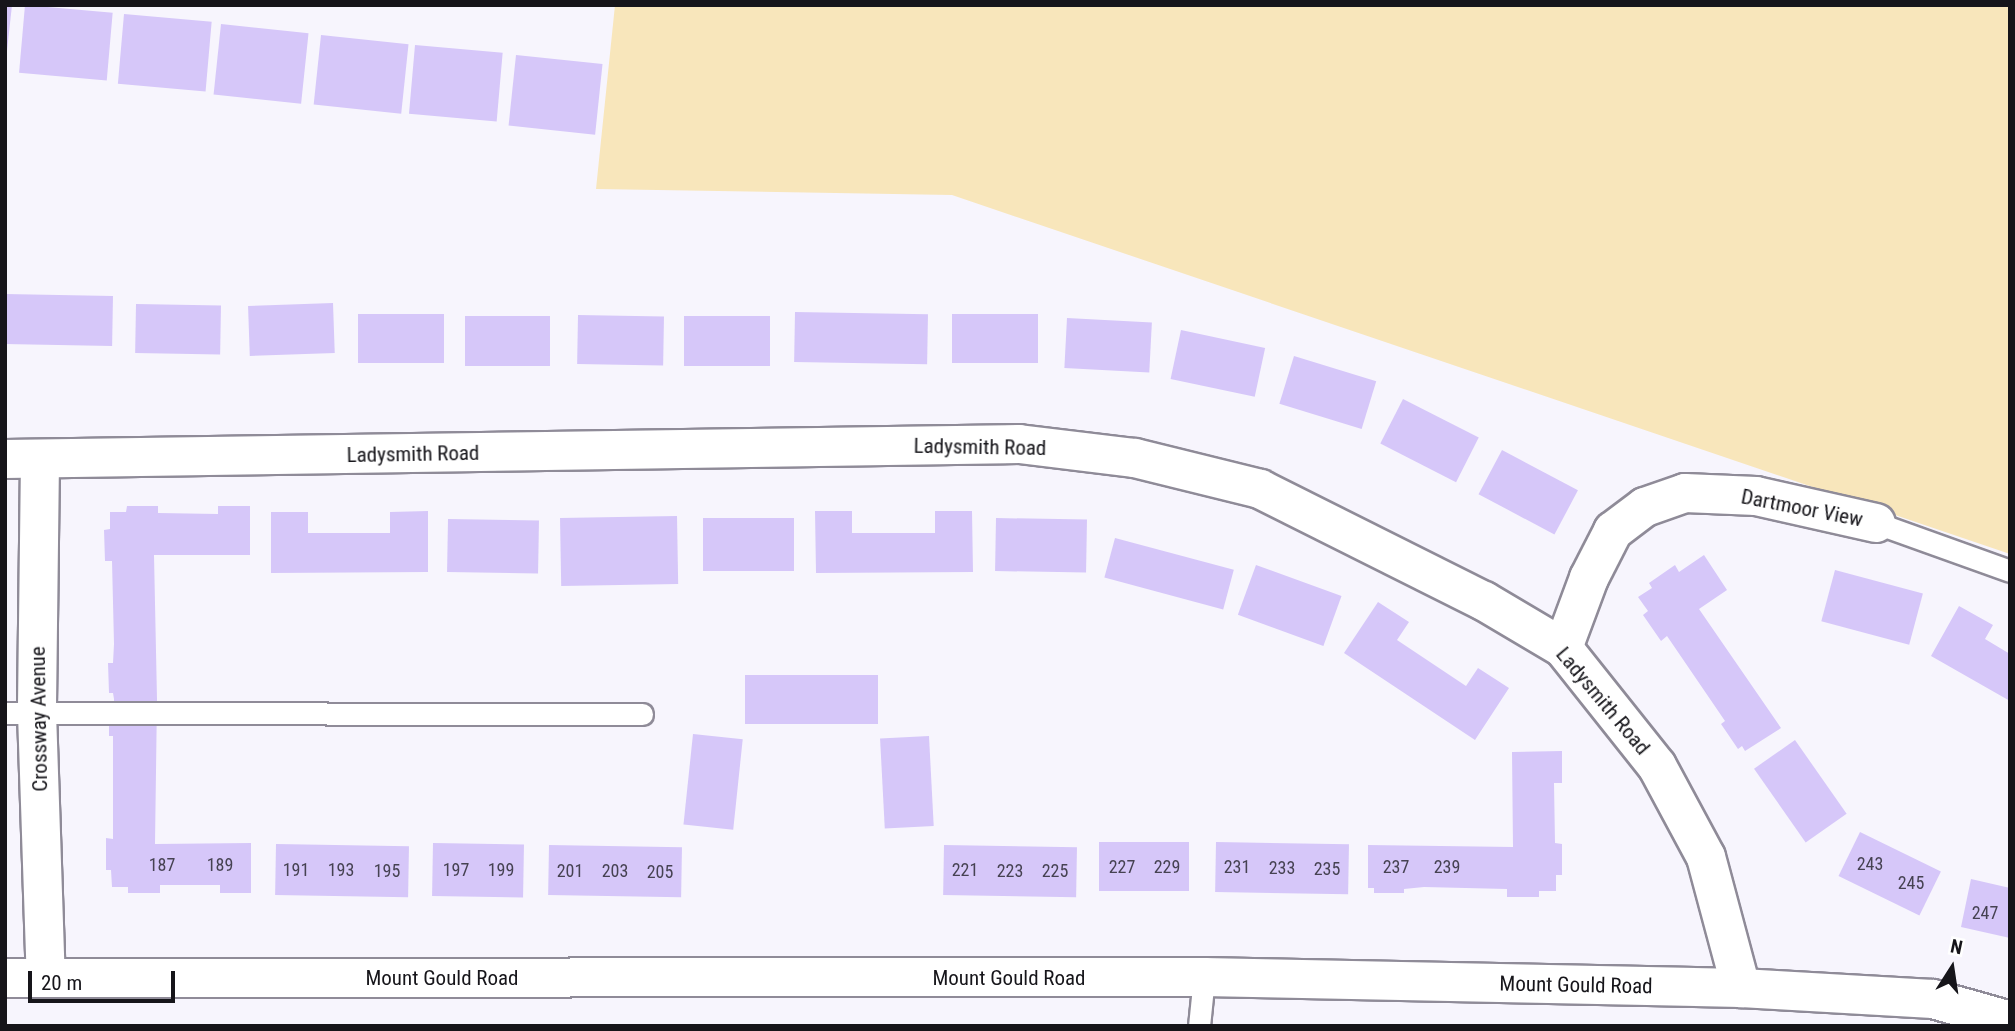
<!DOCTYPE html>
<html>
<head>
<meta charset="utf-8">
<style>
  body { margin:0 }
  #map { position:relative; width:2015px; height:1031px; overflow:hidden; background:#f7f5fd; font-family:"Roboto Condensed",sans-serif }
  div>[style] { position:absolute }
  .green>* { inset:0; background:#f8e6bb }
  .building>* { inset:0; background:#d6c7f9; transform-origin:0 0 }
  .roads { filter:drop-shadow(2px 0 #8f8b98) drop-shadow(-2px 0 #8f8b98) drop-shadow(0 2px #8f8b98) drop-shadow(0 -2px #8f8b98) }
  .lane>* { height:21px; margin:-10.5px; padding:0 10.5px; transform-origin:10.5px; border-radius:10.5px; background:#fff }
  .street>* { height:38px; margin:-19px; padding:0 19px; transform-origin:19px; border-radius:19px; background:#fff }
  span { translate:-50% -50%; white-space:nowrap; text-align:center; line-height:1.15; -webkit-text-stroke:5px #fff; paint-order:stroke }
  .number-label { font-size:18px; color:#464252 }
  .number-label span { -webkit-text-stroke-width:0 }
  .street-label { font-size:21px; color:#16151a }
  .frame { position:absolute; inset:0; border:7px solid #16151a; pointer-events:none }
  .north { position:absolute; left:1917px; top:933px; width:70px; height:70px; -webkit-text-stroke:5px #fff; paint-order:stroke; rotate:12deg; font-size:19px; font-weight:700; line-height:28px; text-align:center; color:#16151a }
  .north::after { content:''; display:block; margin:auto; width:24px; height:32px; background:#16151a; clip-path:polygon(50% 0,100% 100%,50% 72%,0 100%) }
  .scale { position:absolute; left:28px; top:971px; width:147px; height:32px; box-sizing:border-box; border:4px solid #16151a; border-top:0; padding-left:9px; font-size:21px; line-height:24px; white-space:nowrap; color:#16151a; -webkit-text-stroke:5px #fff; paint-order:stroke }
</style>
</head>
<body>
<div id="map">
  <div class="green">
    <div style="clip-path:polygon(615px 5px,2010px 5px,2010px 554px,952px 195px,596px 189px)"></div>
  </div>
  <div class="building">
    <div style="clip-path:polygon(5px 5px,12px 5px,7px 51px,5px 50px)"></div>
    <div style="left:25px;top:5px;width:88px;height:68px;rotate:5deg"></div>
    <div style="left:124px;top:14px;width:88px;height:70px;rotate:5deg"></div>
    <div style="left:221px;top:24px;width:88px;height:71px;rotate:6deg"></div>
    <div style="left:321px;top:35px;width:88px;height:70px;rotate:6deg"></div>
    <div style="left:415px;top:45px;width:88px;height:69px;rotate:5deg"></div>
    <div style="left:516px;top:55px;width:87px;height:71px;rotate:6deg"></div>
    <div style="left:5px;top:294px;width:108px;height:50px;rotate:1deg"></div>
    <div style="left:333px;top:303px;width:50px;height:85px;rotate:88deg"></div>
    <div style="left:136px;top:304px;width:85px;height:49px;rotate:1deg"></div>
    <div style="left:795px;top:312px;width:133px;height:50px;rotate:1deg"></div>
    <div style="left:358px;top:314px;width:86px;height:49px"></div>
    <div style="left:952px;top:314px;width:86px;height:49px"></div>
    <div style="left:578px;top:315px;width:86px;height:49px;rotate:1deg"></div>
    <div style="left:465px;top:316px;width:85px;height:50px"></div>
    <div style="left:770px;top:316px;width:50px;height:86px;rotate:90deg"></div>
    <div style="left:1067px;top:318px;width:85px;height:50px;rotate:3deg"></div>
    <div style="left:1181px;top:330px;width:86px;height:50px;rotate:12deg"></div>
    <div style="left:1294px;top:356px;width:86px;height:50px;rotate:17deg"></div>
    <div style="left:1403px;top:399px;width:85px;height:50px;rotate:27deg"></div>
    <div style="left:1502px;top:450px;width:86px;height:50px;rotate:28deg"></div>
    <div style="clip-path:polygon(127px 506px,158px 506px,158px 513px,218px 514px,218px 506px,250px 506px,250px 555px,154px 555px,157px 699px,155px 844px,251px 843px,251px 893px,220px 893px,220px 885px,160px 885px,160px 893px,128px 893px,128px 887px,112px 887px,111px 870px,106px 870px,106px 838px,113px 839px,113px 736px,109px 736px,109px 705px,114px 705px,114px 699px,113px 693px,109px 693px,108px 663px,113px 663px,114px 644px,112px 561px,105px 561px,104px 530px,110px 529px,110px 512px,126px 512px)"></div>
    <div style="clip-path:polygon(428px 511px,428px 572px,271px 573px,271px 512px,308px 512px,308px 533px,390px 533px,390px 512px)"></div>
    <div style="clip-path:polygon(815px 511px,852px 511px,852px 533px,935px 533px,935px 511px,972px 511px,973px 572px,816px 573px)"></div>
    <div style="left:677px;top:516px;width:68px;height:117px;rotate:89deg"></div>
    <div style="left:703px;top:518px;width:91px;height:53px"></div>
    <div style="left:996px;top:518px;width:91px;height:53px;rotate:1deg"></div>
    <div style="left:448px;top:519px;width:91px;height:53px;rotate:1deg"></div>
    <div style="left:1115px;top:538px;width:123px;height:41px;rotate:15deg"></div>
    <div style="clip-path:polygon(1704px 555px,1727px 590px,1699px 609px,1781px 728px,1745px 751px,1742px 746px,1738px 749px,1721px 724px,1725px 721px,1667px 636px,1661px 641px,1643px 615px,1648px 611px,1638px 597px,1652px 588px,1649px 583px,1675px 565px,1679px 572px)"></div>
    <div style="left:1256px;top:565px;width:91px;height:53px;rotate:20deg"></div>
    <div style="left:1835px;top:570px;width:91px;height:53px;rotate:15deg"></div>
    <div style="clip-path:polygon(1378px 602px,1409px 622px,1397px 640px,1466px 686px,1478px 668px,1509px 688px,1475px 740px,1344px 653px)"></div>
    <div style="clip-path:polygon(1959px 606px,1993px 625px,1985px 639px,2010px 654px,2010px 701px,1931px 656px)"></div>
    <div style="left:745px;top:675px;width:133px;height:49px"></div>
    <div style="left:693px;top:734px;width:50px;height:91px;rotate:6deg"></div>
    <div style="left:929px;top:736px;width:90px;height:49px;rotate:87deg"></div>
    <div style="left:1795px;top:740px;width:90px;height:50px;rotate:55deg"></div>
    <div style="clip-path:polygon(1562px 751px,1562px 783px,1554px 783px,1555px 843px,1562px 844px,1562px 875px,1556px 875px,1556px 891px,1539px 891px,1539px 897px,1507px 897px,1507px 889px,1424px 887px,1404px 889px,1404px 893px,1374px 893px,1374px 888px,1368px 888px,1368px 845px,1513px 847px,1512px 752px)"></div>
    <div style="left:1860px;top:832px;width:90px;height:49px;rotate:26deg"></div>
    <div style="left:1099px;top:842px;width:90px;height:49px"></div>
    <div style="left:1216px;top:842px;width:133px;height:50px;rotate:1deg"></div>
    <div style="left:433px;top:843px;width:91px;height:53px;rotate:1deg"></div>
    <div style="left:276px;top:844px;width:133px;height:51px;rotate:1deg"></div>
    <div style="left:549px;top:845px;width:133px;height:50px;rotate:1deg"></div>
    <div style="left:944px;top:845px;width:133px;height:50px;rotate:1deg"></div>
    <div style="clip-path:polygon(1971px 879px,2010px 888px,2010px 938px,1961px 927px)"></div>
  </div>
  <div class="roads">
    <div class="lane">
      <div style="left:1876px;top:523px;width:142px;rotate:19.7deg"></div>
      <div style="left:5px;top:713px;width:637px;rotate:0.09deg"></div>
      <div style="left:1199px;top:1026px;width:49px;rotate:-84.2deg"></div>
    </div>
    <div class="street">
      <div style="left:5px;top:459px;width:1014px;rotate:-0.85deg"></div>
      <div style="left:1019px;top:444px;width:117px;rotate:6.9deg"></div>
      <div style="left:1135px;top:458px;width:129px;rotate:13.9deg"></div>
      <div style="left:1260px;top:489px;width:250px;rotate:26.6deg"></div>
      <div style="left:1484px;top:601px;width:92px;rotate:30.7deg"></div>
      <div style="left:1563px;top:648px;width:151px;rotate:51.5deg"></div>
      <div style="left:1657px;top:766px;width:103px;rotate:61.7deg"></div>
      <div style="left:1706px;top:857px;width:136px;rotate:75deg"></div>
      <div style="left:40px;top:460px;width:253px;rotate:90.7deg"></div>
      <div style="left:37px;top:713px;width:265px;rotate:88.1deg"></div>
      <div style="left:1563px;top:648px;width:75px;rotate:-69.6deg"></div>
      <div style="left:1589px;top:578px;width:53px;rotate:-62.9deg"></div>
      <div style="left:1613px;top:531px;width:40px;rotate:-37deg"></div>
      <div style="left:1645px;top:507px;width:42px;rotate:-19.3deg"></div>
      <div style="left:1685px;top:493px;width:71px;rotate:2.4deg"></div>
      <div style="left:1756px;top:496px;width:123px;rotate:12.7deg"></div>
      <div style="left:5px;top:978px;width:1199px;rotate:-0.05deg"></div>
      <div style="left:1204px;top:977px;width:537px;rotate:1.17deg"></div>
      <div style="left:1741px;top:988px;width:192px;rotate:3.3deg"></div>
      <div style="left:1933px;top:999px;width:80px;rotate:15.9deg"></div>
    </div>
  </div>
  <div class="number-label">
    <span style="left:1870px;top:864px">243</span>
    <span style="left:162px;top:865px">187</span>
    <span style="left:220px;top:865px">189</span>
    <span style="left:1122px;top:867px">227</span>
    <span style="left:1167px;top:867px">229</span>
    <span style="left:1237px;top:867px">231</span>
    <span style="left:1396px;top:867px">237</span>
    <span style="left:1447px;top:867px">239</span>
    <span style="left:1282px;top:868px">233</span>
    <span style="left:1327px;top:869px">235</span>
    <span style="left:296px;top:870px">191</span>
    <span style="left:341px;top:870px">193</span>
    <span style="left:456px;top:870px">197</span>
    <span style="left:501px;top:870px">199</span>
    <span style="left:965px;top:870px">221</span>
    <span style="left:387px;top:871px">195</span>
    <span style="left:570px;top:871px">201</span>
    <span style="left:615px;top:871px">203</span>
    <span style="left:1010px;top:871px">223</span>
    <span style="left:1055px;top:871px">225</span>
    <span style="left:660px;top:872px">205</span>
    <span style="left:1911px;top:883px">245</span>
    <span style="left:1985px;top:913px">247</span>
  </div>
  <div class="street-label">
    <span style="left:980px;top:447px;rotate:1deg">Ladysmith Road</span>
    <span style="left:413px;top:454px;rotate:-1deg">Ladysmith Road</span>
    <span style="left:1802px;top:508px;rotate:11deg">Dartmoor View</span>
    <span style="left:1603px;top:701px;rotate:50deg">Ladysmith Road</span>
    <span style="left:39px;top:719px;rotate:-91deg">Crossway Avenue</span>
    <span style="left:442px;top:978px">Mount Gould Road</span>
    <span style="left:1009px;top:978px">Mount Gould Road</span>
    <span style="left:1576px;top:985px;rotate:1deg">Mount Gould Road</span>
  </div>
  <div class="frame"></div>
  <div class="north">N</div>
  <div class="scale">20 m</div>
</div>
</body>
</html>
